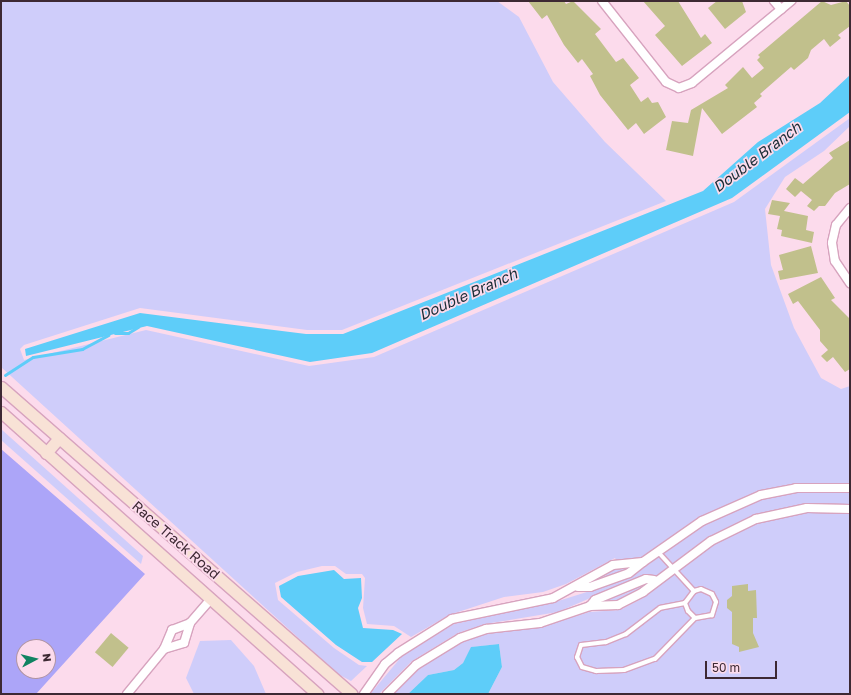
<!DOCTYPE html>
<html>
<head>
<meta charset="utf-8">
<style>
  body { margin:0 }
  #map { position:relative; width:851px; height:695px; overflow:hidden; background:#fcdbec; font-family:"Golos Text",sans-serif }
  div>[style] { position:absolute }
  .green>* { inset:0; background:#cfcdfa }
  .forest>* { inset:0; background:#aca5f8 }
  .water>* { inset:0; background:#5ecdf9 }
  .stream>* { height:3px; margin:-1.5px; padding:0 1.5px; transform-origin:1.5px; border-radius:1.5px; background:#5ecdf9 }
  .building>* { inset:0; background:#c1c08c; transform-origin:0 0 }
  .roads { filter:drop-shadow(1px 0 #d7a3be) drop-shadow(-1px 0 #d7a3be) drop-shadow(0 1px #d7a3be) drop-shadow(0 -1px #d7a3be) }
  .service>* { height:4px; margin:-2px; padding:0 2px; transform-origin:2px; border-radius:2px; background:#fff }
  .minor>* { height:8px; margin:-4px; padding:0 4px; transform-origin:4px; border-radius:4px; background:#fff }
  .secondary>* { height:11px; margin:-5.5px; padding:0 5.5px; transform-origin:5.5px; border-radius:5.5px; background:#f8e2d6 }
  span { translate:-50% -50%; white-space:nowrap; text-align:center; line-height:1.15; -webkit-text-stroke:3.5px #fcdbec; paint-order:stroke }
  .street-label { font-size:14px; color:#3d2933 }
  .water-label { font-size:15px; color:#1a2d36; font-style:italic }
  .frame { position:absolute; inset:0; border:2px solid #3d2933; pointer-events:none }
  .north { position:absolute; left:16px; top:639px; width:40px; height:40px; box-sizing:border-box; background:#fcdbec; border:1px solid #b094a2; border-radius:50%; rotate:83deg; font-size:11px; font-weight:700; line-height:16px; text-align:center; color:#3d2933 }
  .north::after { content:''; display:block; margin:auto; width:14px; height:18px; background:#108362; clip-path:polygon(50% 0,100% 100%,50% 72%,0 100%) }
  .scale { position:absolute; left:705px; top:661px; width:72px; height:18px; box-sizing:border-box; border:2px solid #3d2933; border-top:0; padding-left:5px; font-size:12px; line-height:14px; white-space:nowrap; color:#3d2933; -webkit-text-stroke:3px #fcdbec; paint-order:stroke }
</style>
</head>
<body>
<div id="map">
  <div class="green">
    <div style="clip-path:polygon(1px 1px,497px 1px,519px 17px,553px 82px,605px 142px,666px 201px,342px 330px,307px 330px,140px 308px,24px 345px,20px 349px,24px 360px,146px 330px,309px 366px,374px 357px,734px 202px,850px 118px,850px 126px,824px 151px,785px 177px,765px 209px,771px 265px,794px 328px,821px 378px,841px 389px,850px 386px,850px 694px,488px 694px,502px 667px,499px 644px,472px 647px,463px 663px,454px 670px,428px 675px,408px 694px,394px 694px,419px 669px,462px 642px,487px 634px,542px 627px,589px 612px,620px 610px,643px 598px,638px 590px,617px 600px,602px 602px,629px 592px,625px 583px,558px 612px,485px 624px,458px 633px,412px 661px,380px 693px,371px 693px,402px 656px,454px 624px,555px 602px,625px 580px,621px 571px,599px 579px,620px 566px,615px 558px,566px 584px,543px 592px,504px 597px,449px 615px,411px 637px,394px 626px,367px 624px,363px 608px,365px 578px,362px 574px,346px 574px,335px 566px,322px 566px,297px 572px,275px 583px,278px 600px,334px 648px,359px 665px,367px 666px,351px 681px,338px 674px,1px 367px)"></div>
    <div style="clip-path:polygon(1px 429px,143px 556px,141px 564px,1px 440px)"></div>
    <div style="clip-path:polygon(231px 640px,254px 666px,266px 694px,194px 694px,186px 678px,200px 641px)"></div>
  </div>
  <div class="forest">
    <div style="clip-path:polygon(evenodd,1px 449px,145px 574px,36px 694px,1px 694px,1px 449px,24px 647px,48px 647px,48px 671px,24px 671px,24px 647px)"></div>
  </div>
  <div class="water">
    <div style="clip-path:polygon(850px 75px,850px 112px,732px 198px,372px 353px,310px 362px,147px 326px,26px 356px,25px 349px,140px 313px,306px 334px,343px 334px,703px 191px,758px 142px,820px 103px)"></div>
    <div style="clip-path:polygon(334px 570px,344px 579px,361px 578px,362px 598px,358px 608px,363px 628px,393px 630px,402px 634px,372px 662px,362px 662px,336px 645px,281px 597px,279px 586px,298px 576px)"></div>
    <div style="clip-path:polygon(499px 644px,502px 667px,488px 694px,408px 694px,428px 675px,454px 670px,463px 663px,471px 647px)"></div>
  </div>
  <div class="stream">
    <div style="left:115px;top:333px;width:13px"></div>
    <div style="left:128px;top:333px;width:12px;rotate:-31deg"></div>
    <div style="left:5px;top:375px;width:33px;rotate:-33deg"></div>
    <div style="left:33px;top:357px;width:50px;rotate:-9.3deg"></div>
    <div style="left:82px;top:349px;width:30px;rotate:-28deg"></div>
  </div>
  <div class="building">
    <div style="clip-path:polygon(528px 1px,564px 1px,566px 4px,573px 1px,601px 29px,595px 34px,616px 62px,623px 58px,639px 78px,630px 85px,641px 102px,648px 97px,652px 103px,658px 102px,666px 117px,644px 134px,636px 123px,628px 130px,600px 95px,590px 76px,593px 74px,582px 59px,578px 63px,564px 45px,547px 15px,542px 19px)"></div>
    <div style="clip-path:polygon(643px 1px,678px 1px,701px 38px,705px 34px,712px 43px,682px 66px,655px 35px,665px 26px)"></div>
    <div style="clip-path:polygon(717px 1px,742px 1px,746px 12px,725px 29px,708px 8px)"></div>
    <div style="clip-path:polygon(822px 1px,831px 5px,846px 1px,850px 6px,850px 26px,838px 35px,841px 38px,830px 47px,824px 39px,811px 50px,808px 58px,794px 70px,791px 67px,760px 94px,762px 96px,754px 103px,757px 107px,722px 134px,702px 108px,693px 156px,666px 150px,672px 121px,688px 123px,691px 110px,728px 88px,725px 85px,743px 67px,752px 78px,764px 68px,757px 60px,760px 57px,758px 55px)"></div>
    <div style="clip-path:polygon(850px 140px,850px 184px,835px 193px,825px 206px,819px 206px,814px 211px,807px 206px,812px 200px,801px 191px,795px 197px,786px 189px,795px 178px,803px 184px,833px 158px,829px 153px)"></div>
    <div style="clip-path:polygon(772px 200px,790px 203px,784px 211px,808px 216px,806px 230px,814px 232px,812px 243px,781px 236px,782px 230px,777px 229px,780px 216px,768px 214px)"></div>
    <div style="clip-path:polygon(811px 246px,818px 273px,780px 280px,778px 271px,783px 270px,779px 255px)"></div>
    <div style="clip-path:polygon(821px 277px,835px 298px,831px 300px,850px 319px,850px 369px,845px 372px,833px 357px,827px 362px,821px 356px,828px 350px,820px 341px,820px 330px,798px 301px,793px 304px,788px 294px)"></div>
    <div style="clip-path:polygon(748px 584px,748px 591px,756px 590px,757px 618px,753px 618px,753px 633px,759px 647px,739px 652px,739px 647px,732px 644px,732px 612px,727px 608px,727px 600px,732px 596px,732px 586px)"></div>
    <div style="left:111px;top:633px;width:23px;height:25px;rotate:40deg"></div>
  </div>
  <div class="roads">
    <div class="service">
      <div style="left:659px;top:553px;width:52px;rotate:47.4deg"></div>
      <div style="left:694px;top:591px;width:7px;rotate:-16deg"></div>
      <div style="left:701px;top:589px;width:12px;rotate:24deg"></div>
      <div style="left:712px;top:594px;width:9px;rotate:63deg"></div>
      <div style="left:716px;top:602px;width:14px;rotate:107deg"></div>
      <div style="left:712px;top:615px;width:17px;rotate:170deg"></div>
      <div style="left:695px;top:618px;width:10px;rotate:-135deg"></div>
      <div style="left:688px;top:611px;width:9px;rotate:-111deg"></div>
      <div style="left:685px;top:603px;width:15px;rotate:-53deg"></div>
      <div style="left:685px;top:603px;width:25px;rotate:169deg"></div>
      <div style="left:660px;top:608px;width:43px;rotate:142.6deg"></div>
      <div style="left:626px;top:634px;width:22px;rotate:158deg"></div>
      <div style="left:606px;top:642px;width:25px;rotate:173deg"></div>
      <div style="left:581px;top:645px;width:13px;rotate:108deg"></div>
      <div style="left:577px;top:657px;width:11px;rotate:63deg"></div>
      <div style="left:582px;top:667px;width:15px;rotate:16deg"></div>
      <div style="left:596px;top:671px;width:28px;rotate:-2deg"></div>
      <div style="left:624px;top:670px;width:33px;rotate:-20deg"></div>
      <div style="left:655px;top:659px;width:57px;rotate:-45.7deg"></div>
    </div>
    <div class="minor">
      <div style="left:602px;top:1px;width:103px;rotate:51.7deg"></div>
      <div style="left:666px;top:82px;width:14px;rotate:25deg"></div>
      <div style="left:679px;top:88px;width:14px;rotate:-21deg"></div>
      <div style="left:692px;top:83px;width:129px;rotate:-39.6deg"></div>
      <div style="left:774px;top:1px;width:11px;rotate:49deg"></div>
      <div style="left:850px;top:208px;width:22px;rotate:129deg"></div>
      <div style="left:836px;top:225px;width:18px;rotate:103deg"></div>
      <div style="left:832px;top:243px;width:18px;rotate:81deg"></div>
      <div style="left:835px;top:261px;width:27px;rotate:56deg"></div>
      <div style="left:578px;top:587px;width:12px"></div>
      <div style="left:590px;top:587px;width:41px;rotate:-19.7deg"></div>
      <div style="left:629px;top:573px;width:18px;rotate:-38deg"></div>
      <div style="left:590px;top:606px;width:8px;rotate:-50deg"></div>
      <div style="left:595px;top:600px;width:55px;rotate:-22.4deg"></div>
      <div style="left:646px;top:579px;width:8px;rotate:7deg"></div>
      <div style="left:164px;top:649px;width:21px;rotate:-17deg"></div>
      <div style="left:184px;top:643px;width:21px;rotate:-73deg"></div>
      <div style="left:190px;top:623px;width:32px;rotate:-49deg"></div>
      <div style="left:127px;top:694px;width:58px;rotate:-50.6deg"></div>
      <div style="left:164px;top:649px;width:21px;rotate:-67deg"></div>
      <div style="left:172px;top:630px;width:19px;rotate:-21deg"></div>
      <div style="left:364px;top:694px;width:37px;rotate:-55deg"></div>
      <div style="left:385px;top:664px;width:17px;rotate:-40deg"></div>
      <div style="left:398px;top:653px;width:64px;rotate:-32.2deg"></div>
      <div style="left:452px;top:619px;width:103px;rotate:-11.7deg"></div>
      <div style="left:553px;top:598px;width:68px;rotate:-28.8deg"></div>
      <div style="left:613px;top:565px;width:30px;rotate:-6deg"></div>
      <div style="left:643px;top:562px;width:72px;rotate:-34.8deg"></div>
      <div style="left:702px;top:521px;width:64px;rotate:-23.8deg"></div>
      <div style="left:761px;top:495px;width:36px;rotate:-11deg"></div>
      <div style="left:796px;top:488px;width:54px"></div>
      <div style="left:387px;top:694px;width:41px;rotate:-45deg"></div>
      <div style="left:416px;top:665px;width:52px;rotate:-31.5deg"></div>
      <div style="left:460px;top:638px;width:28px;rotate:-19deg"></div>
      <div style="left:486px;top:629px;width:54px;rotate:-6.3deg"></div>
      <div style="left:540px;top:623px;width:53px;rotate:-18.8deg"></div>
      <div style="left:590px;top:606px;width:28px;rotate:-2deg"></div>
      <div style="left:618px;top:605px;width:28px;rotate:-27deg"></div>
      <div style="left:643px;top:592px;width:85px;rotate:-36.9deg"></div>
      <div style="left:711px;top:541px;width:50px;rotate:-26.1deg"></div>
      <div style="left:756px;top:519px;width:52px;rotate:-12.2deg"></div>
      <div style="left:807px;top:508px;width:43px;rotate:1.3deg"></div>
    </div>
    <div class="secondary">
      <div style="left:1px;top:387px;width:466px;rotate:41.2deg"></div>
      <div style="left:1px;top:412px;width:424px;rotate:41.7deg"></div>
      <div style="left:46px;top:453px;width:20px;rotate:-49deg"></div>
    </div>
  </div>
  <div class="street-label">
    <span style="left:176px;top:540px;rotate:41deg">Race Track Road</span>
  </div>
  <div class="water-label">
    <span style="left:757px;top:157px;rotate:-37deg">Double Branch</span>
    <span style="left:468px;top:294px;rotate:-24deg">Double Branch</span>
  </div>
  <div class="frame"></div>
  <div class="north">N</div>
  <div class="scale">50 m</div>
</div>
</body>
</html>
